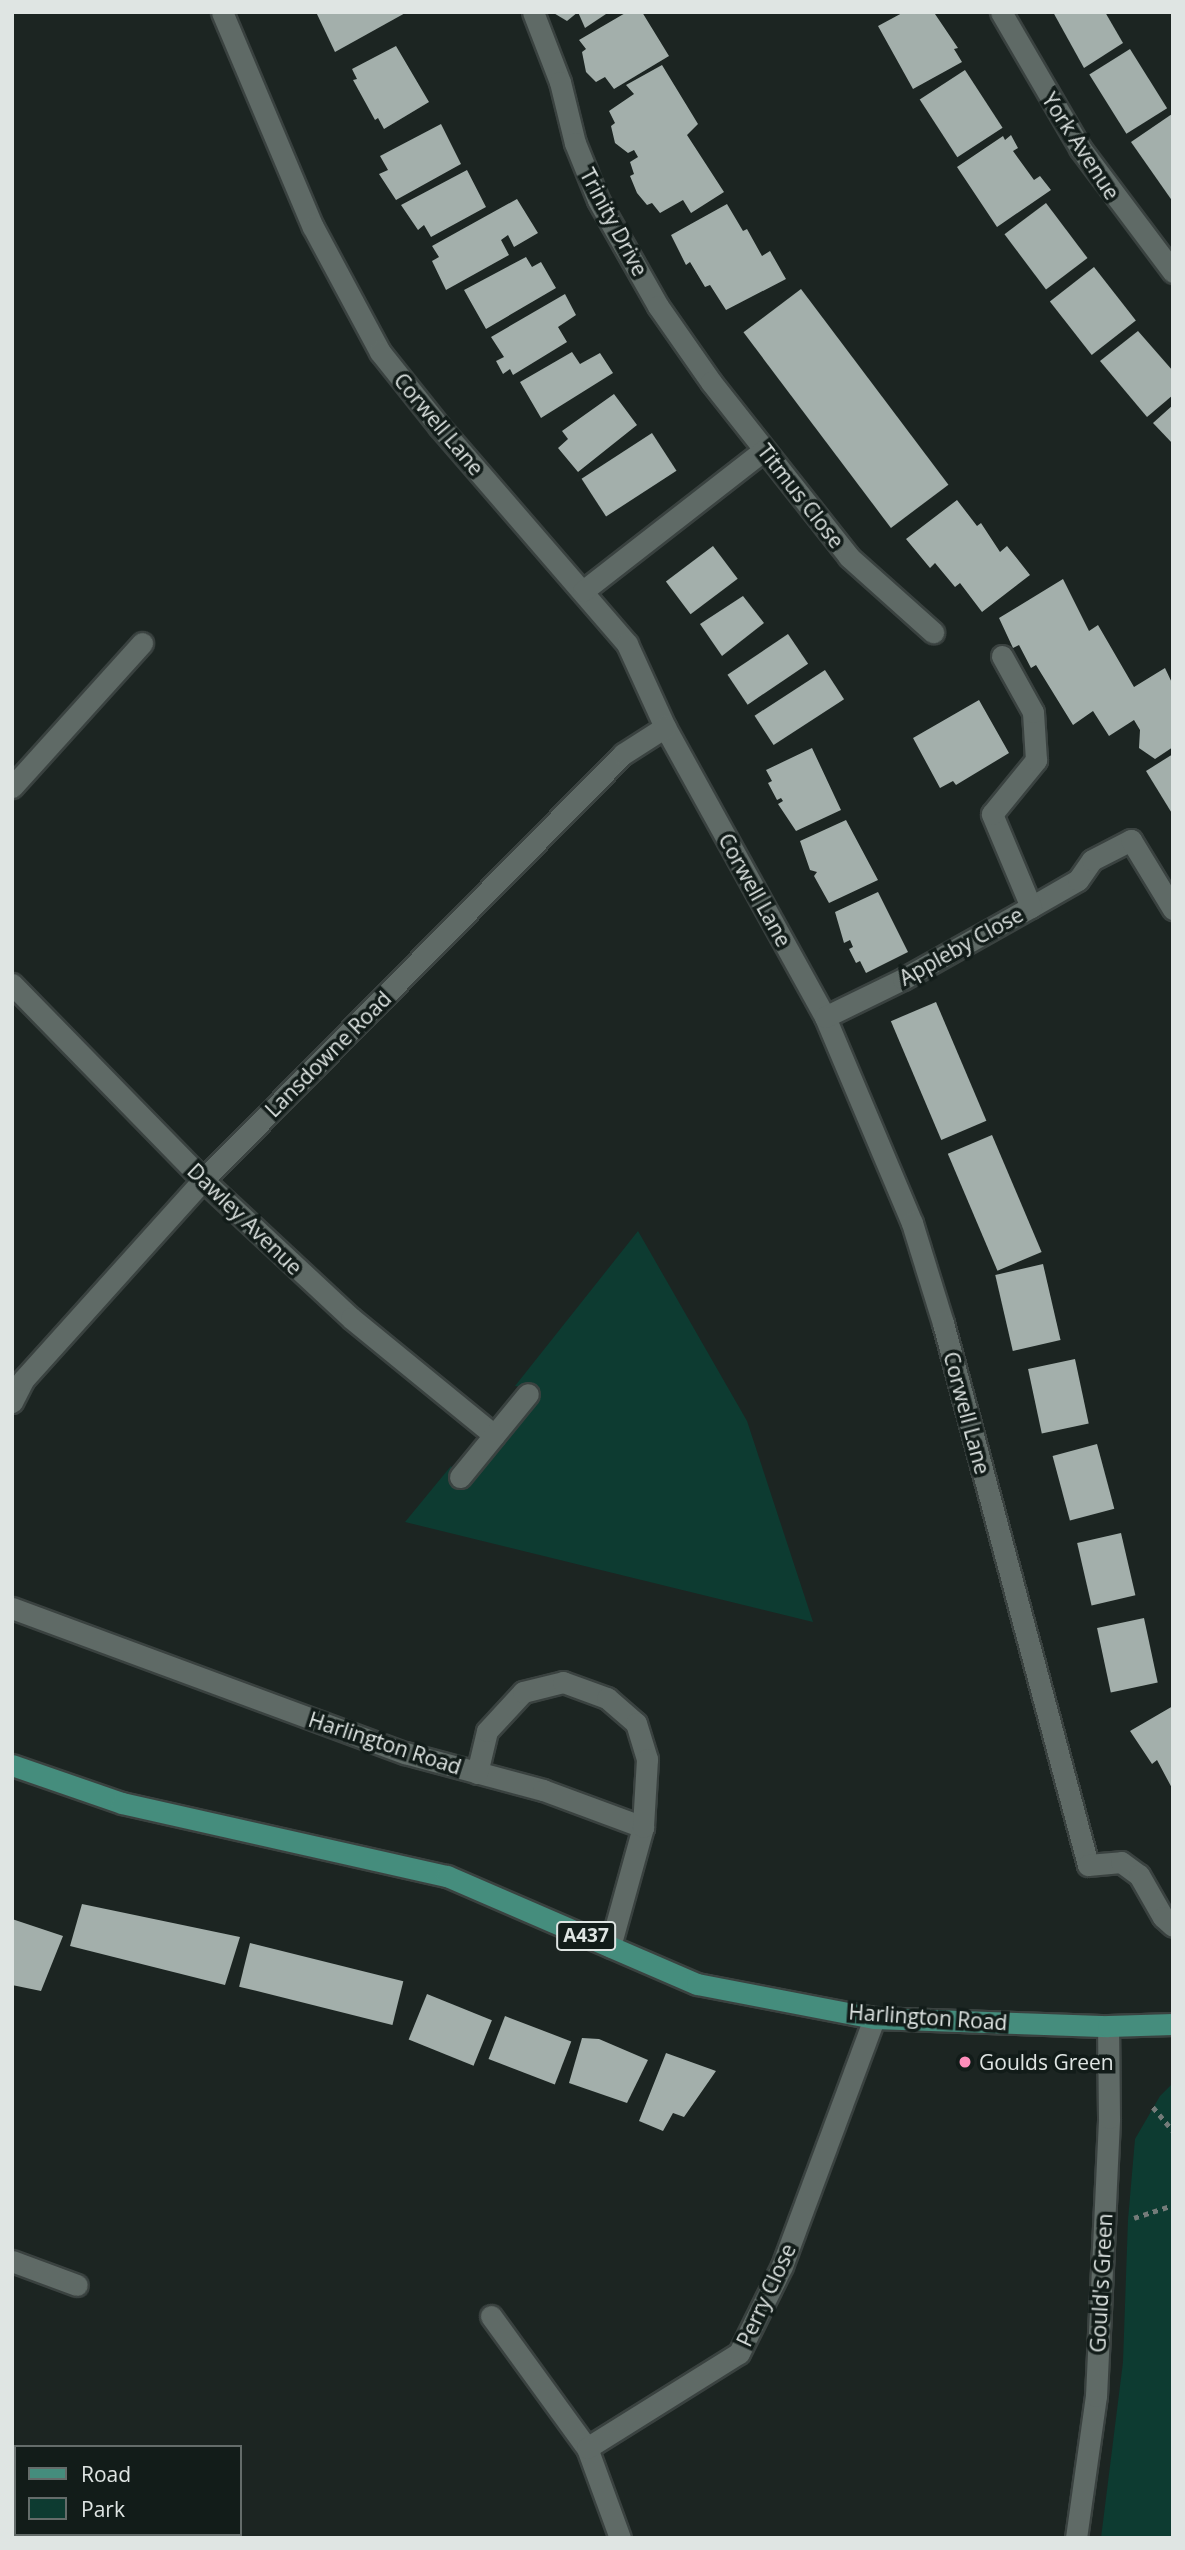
<!DOCTYPE html>
<html>
<head>
<meta charset="utf-8">
<style>
  body { margin:0 }
  #map { position:relative; width:1185px; height:2550px; overflow:hidden; background:#1c2522; font-family:"Open Sans",sans-serif }
  div>[style] { position:absolute }
  .green>* { inset:0; background:#0d3b31 }
  .building>* { inset:0; background:#a3afab; transform-origin:0 0 }
  .path>* { height:4.5px; margin-top:-2.25px; transform-origin:0; background:repeating-linear-gradient(90deg,#747b79 0 5px,transparent 0 10px) }
  .roads { filter:drop-shadow(2px 0 #3a4240) drop-shadow(-2px 0 #3a4240) drop-shadow(0 2px #3a4240) drop-shadow(0 -2px #3a4240) }
  .minor>* { height:21px; margin:-10.5px; padding:0 10.5px; transform-origin:10.5px; border-radius:10.5px; background:#5f6a66 }
  .major>* { height:21px; margin:-10.5px; padding:0 10.5px; transform-origin:10.5px; border-radius:10.5px; background:#458d7d }
  .dots>* { width:19px; height:19px; translate:-50% -50%; box-sizing:border-box; border:4px solid #121c19; border-radius:50% }
  span { translate:-50% -50%; white-space:nowrap; text-align:center; line-height:1.15; -webkit-text-stroke:7px #121c19; paint-order:stroke }
  .shield-label span { padding:2px 5px; background:#121c19; border:2px solid; border-radius:5px; -webkit-text-stroke-width:0 }
  .shield-label { font-size:19px; color:#dfe5e3; font-weight:700 }
  .street-label { font-size:21px; color:#dfe5e3 }
  .poi-label { font-size:21px; color:#dfe5e3 }
  .left { translate:0 -50%; text-align:left }
  .frame { position:absolute; inset:0; border:14px solid #dfe5e3; pointer-events:none }
  .legend { position:absolute; left:14px; top:2445px; width:228px; height:91px; box-sizing:border-box; background:#121c19; border:2px solid #646c6a; margin:0; padding:9px 12px; list-style:none; font-size:21px; color:#dfe5e3 }
  .legend li { display:flex; align-items:center; gap:14px; height:35px }
  .legend b { width:35px; border:2px solid #646c6a }
</style>
</head>
<body>
<div id="map">
  <div class="green">
    <div style="clip-path:polygon(638px 1231px,747px 1421px,813px 1622px,405px 1522px,451px 1466px,457px 1475px,472px 1479px,534px 1402px,522px 1387px,515px 1386px)"></div>
    <div style="clip-path:polygon(1173px 2083px,1173px 2538px,1101px 2538px,1123px 2362px,1128px 2220px,1135px 2139px,1160px 2096px)"></div>
  </div>
  <div class="building">
    <div style="clip-path:polygon(316px 12px,407px 12px,335px 52px)"></div>
    <div style="clip-path:polygon(552px 12px,578px 12px,567px 21px)"></div>
    <div style="clip-path:polygon(578px 12px,609px 12px,585px 28px)"></div>
    <div style="clip-path:polygon(627px 12px,642px 12px,669px 56px,614px 89px,605px 77px,596px 82px,586px 72px,582px 52px,586px 49px,579px 40px)"></div>
    <div style="clip-path:polygon(904px 12px,938px 12px,935px 14px,958px 48px,954px 49px,962px 62px,913px 89px,878px 26px)"></div>
    <div style="clip-path:polygon(1053px 12px,1105px 12px,1123px 43px,1084px 68px)"></div>
    <div style="clip-path:polygon(396px 46px,429px 102px,384px 129px,378px 118px,375px 120px,353px 80px,357px 79px,352px 69px)"></div>
    <div style="left:1130px;top:49px;width:70px;height:48px;rotate:58deg"></div>
    <div style="clip-path:polygon(662px 65px,698px 124px,687px 135px,724px 192px,691px 213px,683px 200px,660px 213px,652px 203px,647px 205px,637px 193px,630px 176px,634px 174px,630px 162px,638px 157px,634px 150px,628px 153px,615px 143px,611px 126px,615px 123px,609px 111px,634px 94px,626px 85px)"></div>
    <div style="left:965px;top:70px;width:69px;height:54px;rotate:57deg"></div>
    <div style="clip-path:polygon(1172px 114px,1173px 116px,1173px 202px,1131px 142px)"></div>
    <div style="clip-path:polygon(441px 124px,461px 164px,396px 200px,379px 174px,388px 170px,380px 156px)"></div>
    <div style="clip-path:polygon(1011px 135px,1018px 148px,1013px 151px,1034px 180px,1040px 176px,1051px 190px,997px 227px,957px 167px,1003px 136px,1005px 140px)"></div>
    <div style="clip-path:polygon(467px 170px,486px 207px,431px 237px,424px 225px,418px 230px,401px 205px)"></div>
    <div style="clip-path:polygon(517px 199px,538px 233px,514px 247px,508px 235px,501px 240px,509px 255px,446px 290px,432px 261px,439px 257px,432px 246px)"></div>
    <div style="left:1046px;top:203px;width:69px;height:52px;rotate:53deg"></div>
    <div style="clip-path:polygon(727px 204px,743px 231px,747px 229px,762px 256px,770px 251px,786px 279px,726px 310px,710px 285px,705px 287px,690px 262px,686px 265px,671px 235px)"></div>
    <div style="clip-path:polygon(526px 257px,532px 267px,541px 262px,556px 288px,486px 329px,464px 290px)"></div>
    <div style="left:1094px;top:267px;width:68px;height:56px;rotate:52deg"></div>
    <div style="left:801px;top:289px;width:245px;height:72px;rotate:53deg"></div>
    <div style="clip-path:polygon(565px 294px,576px 315px,558px 327px,567px 342px,513px 375px,510px 369px,503px 374px,496px 361px,504px 357px,491px 337px)"></div>
    <div style="clip-path:polygon(1138px 331px,1173px 371px,1173px 395px,1147px 417px,1100px 361px)"></div>
    <div style="clip-path:polygon(572px 352px,580px 364px,600px 353px,613px 373px,541px 418px,520px 382px)"></div>
    <div style="clip-path:polygon(614px 394px,637px 425px,578px 472px,558px 448px,568px 439px,562px 431px)"></div>
    <div style="clip-path:polygon(1173px 405px,1173px 444px,1153px 423px)"></div>
    <div style="left:652px;top:433px;width:45px;height:84px;rotate:57deg"></div>
    <div style="clip-path:polygon(957px 500px,977px 526px,981px 523px,1000px 552px,1007px 546px,1030px 575px,982px 612px,960px 583px,955px 587px,935px 563px,930px 568px,906px 539px)"></div>
    <div style="left:713px;top:546px;width:41px;height:59px;rotate:53deg"></div>
    <div style="clip-path:polygon(1063px 579px,1089px 631px,1098px 625px,1134px 687px,1165px 668px,1173px 685px,1173px 747px,1155px 759px,1139px 748px,1140px 730px,1134px 720px,1109px 736px,1093px 711px,1073px 725px,1036px 665px,1031px 668px,1019px 645px,1013px 648px,999px 618px)"></div>
    <div style="clip-path:polygon(743px 596px,764px 623px,722px 656px,700px 624px)"></div>
    <div style="left:788px;top:634px;width:36px;height:73px;rotate:56deg"></div>
    <div style="left:825px;top:670px;width:35px;height:84px;rotate:57deg"></div>
    <div style="clip-path:polygon(979px 700px,1009px 753px,956px 785px,953px 781px,940px 788px,913px 738px)"></div>
    <div style="clip-path:polygon(812px 748px,841px 810px,796px 831px,778px 804px,783px 801px,781px 798px,777px 800px,768px 783px,772px 781px,766px 770px)"></div>
    <div style="clip-path:polygon(1173px 754px,1173px 815px,1146px 771px)"></div>
    <div style="clip-path:polygon(846px 820px,878px 880px,829px 903px,814px 876px,817px 872px,810px 870px,800px 841px)"></div>
    <div style="clip-path:polygon(878px 892px,908px 952px,866px 973px,860px 961px,856px 963px,849px 949px,853px 947px,850px 940px,844px 943px,835px 912px)"></div>
    <div style="left:936px;top:1002px;width:129px;height:49px;rotate:67deg"></div>
    <div style="left:992px;top:1135px;width:127px;height:48px;rotate:67deg"></div>
    <div style="left:1043px;top:1264px;width:78px;height:49px;rotate:77deg"></div>
    <div style="left:1075px;top:1359px;width:66px;height:48px;rotate:78deg"></div>
    <div style="left:1097px;top:1444px;width:67px;height:46px;rotate:75deg"></div>
    <div style="left:1121px;top:1533px;width:64px;height:45px;rotate:77deg"></div>
    <div style="left:1144px;top:1618px;width:66px;height:48px;rotate:78deg"></div>
    <div style="clip-path:polygon(1173px 1706px,1173px 1790px,1157px 1760px,1152px 1764px,1130px 1731px)"></div>
    <div style="clip-path:polygon(82px 1904px,240px 1937px,225px 1985px,70px 1946px)"></div>
    <div style="clip-path:polygon(12px 1919px,63px 1936px,41px 1991px,12px 1985px)"></div>
    <div style="left:250px;top:1943px;width:158px;height:45px;rotate:14deg"></div>
    <div style="left:427px;top:1994px;width:70px;height:49px;rotate:22deg"></div>
    <div style="left:505px;top:2016px;width:71px;height:46px;rotate:21deg"></div>
    <div style="clip-path:polygon(582px 2038px,599px 2039px,648px 2060px,627px 2103px,569px 2083px)"></div>
    <div style="clip-path:polygon(666px 2053px,716px 2071px,684px 2117px,673px 2113px,663px 2131px,639px 2121px)"></div>
  </div>
  <div class="path">
    <div style="left:1153px;top:2107px;width:31px;rotate:50deg"></div>
    <div style="left:1134px;top:2218px;width:41px;rotate:-18.4deg"></div>
  </div>
  <div class="roads">
    <div class="minor">
      <div style="left:222px;top:12px;width:233px;rotate:67.1deg"></div>
      <div style="left:313px;top:227px;width:142px;rotate:61.8deg"></div>
      <div style="left:380px;top:352px;width:95px;rotate:51.4deg"></div>
      <div style="left:439px;top:426px;width:288px;rotate:49.2deg"></div>
      <div style="left:627px;top:644px;width:91px;rotate:65.4deg"></div>
      <div style="left:665px;top:727px;width:331px;rotate:61.1deg"></div>
      <div style="left:825px;top:1017px;width:224px;rotate:67.1deg"></div>
      <div style="left:912px;top:1223px;width:105px;rotate:72.8deg"></div>
      <div style="left:943px;top:1323px;width:561px;rotate:75.02deg"></div>
      <div style="left:1088px;top:1865px;width:33px;rotate:-5deg"></div>
      <div style="left:1121px;top:1862px;width:22px;rotate:36deg"></div>
      <div style="left:1139px;top:1875px;width:48px;rotate:60.3deg"></div>
      <div style="left:1163px;top:1917px;width:13px;rotate:42deg"></div>
      <div style="left:533px;top:12px;width:75px;rotate:68.9deg"></div>
      <div style="left:560px;top:82px;width:63px;rotate:76.2deg"></div>
      <div style="left:575px;top:143px;width:61px;rotate:68deg"></div>
      <div style="left:598px;top:200px;width:122px;rotate:60.5deg"></div>
      <div style="left:658px;top:306px;width:93px;rotate:55.1deg"></div>
      <div style="left:711px;top:382px;width:223px;rotate:51.7deg"></div>
      <div style="left:849px;top:557px;width:113px;rotate:41.8deg"></div>
      <div style="left:1001px;top:12px;width:157px;rotate:59.8deg"></div>
      <div style="left:1080px;top:148px;width:155px;rotate:53.1deg"></div>
      <div style="left:583px;top:591px;width:229px;rotate:-37.9deg"></div>
      <div style="left:12px;top:787px;width:194px;rotate:-47.9deg"></div>
      <div style="left:1031px;top:907px;width:54px;rotate:-29.9deg"></div>
      <div style="left:1078px;top:880px;width:24px;rotate:-55deg"></div>
      <div style="left:1092px;top:860px;width:44px;rotate:-27.1deg"></div>
      <div style="left:1131px;top:840px;width:81px;rotate:58.7deg"></div>
      <div style="left:12px;top:984px;width:274px;rotate:45.7deg"></div>
      <div style="left:203px;top:1180px;width:202px;rotate:43deg"></div>
      <div style="left:351px;top:1318px;width:185px;rotate:39.3deg"></div>
      <div style="left:825px;top:1017px;width:87px;rotate:-26deg"></div>
      <div style="left:903px;top:979px;width:147px;rotate:-29.4deg"></div>
      <div style="left:1031px;top:907px;width:101px;rotate:-112.8deg"></div>
      <div style="left:992px;top:814px;width:70px;rotate:-50.8deg"></div>
      <div style="left:1036px;top:760px;width:48px;rotate:-93.6deg"></div>
      <div style="left:1033px;top:712px;width:64px;rotate:-119deg"></div>
      <div style="left:12px;top:1402px;width:25px;rotate:-63deg"></div>
      <div style="left:23px;top:1380px;width:269px;rotate:-48deg"></div>
      <div style="left:203px;top:1180px;width:598px;rotate:-45.41deg"></div>
      <div style="left:623px;top:754px;width:50px;rotate:-32.7deg"></div>
      <div style="left:460px;top:1477px;width:107px;rotate:-50.7deg"></div>
      <div style="left:12px;top:1608px;width:419px;rotate:20.3deg"></div>
      <div style="left:405px;top:1753px;width:143px;rotate:15deg"></div>
      <div style="left:543px;top:1790px;width:107px;rotate:20.3deg"></div>
      <div style="left:643px;top:1827px;width:124px;rotate:105.4deg"></div>
      <div style="left:477px;top:1773px;width:43px;rotate:-76.6deg"></div>
      <div style="left:487px;top:1731px;width:53px;rotate:-47.3deg"></div>
      <div style="left:523px;top:1692px;width:41px;rotate:-14deg"></div>
      <div style="left:563px;top:1682px;width:47px;rotate:20deg"></div>
      <div style="left:607px;top:1698px;width:38px;rotate:41deg"></div>
      <div style="left:636px;top:1723px;width:38px;rotate:73deg"></div>
      <div style="left:647px;top:1759px;width:68px;rotate:93.4deg"></div>
      <div style="left:12px;top:2261px;width:69px;rotate:20.3deg"></div>
      <div style="left:491px;top:2316px;width:163px;rotate:54deg"></div>
      <div style="left:213px;top:2534px;width:4px;rotate:63deg"></div>
      <div style="left:129px;top:2538px;width:10px;rotate:-24deg"></div>
      <div style="left:620px;top:2538px;width:96px;rotate:-110.1deg"></div>
      <div style="left:587px;top:2448px;width:179px;rotate:-32deg"></div>
      <div style="left:739px;top:2353px;width:97px;rotate:-63.7deg"></div>
      <div style="left:782px;top:2266px;width:265px;rotate:-69.6deg"></div>
      <div style="left:1076px;top:2538px;width:143px;rotate:-82deg"></div>
      <div style="left:1096px;top:2396px;width:278px;rotate:-87.3deg"></div>
      <div style="left:1109px;top:2118px;width:92px;rotate:-90.6deg"></div>
    </div>
    <div class="major">
      <div style="left:12px;top:1765px;width:116px;rotate:19.1deg"></div>
      <div style="left:122px;top:1803px;width:333px;rotate:12.7deg"></div>
      <div style="left:447px;top:1876px;width:272px;rotate:23.4deg"></div>
      <div style="left:697px;top:1984px;width:180px;rotate:10.9deg"></div>
      <div style="left:874px;top:2018px;width:234px;rotate:2deg"></div>
      <div style="left:1108px;top:2026px;width:65px;rotate:-1.8deg"></div>
    </div>
  </div>
  <div class="dots">
    <div style="left:965px;top:2062px;background:#fe8ebb"></div>
  </div>
  <div class="shield-label">
    <span style="left:586px;top:1936px">A437</span>
  </div>
  <div class="street-label">
    <span style="left:1081px;top:146px;rotate:57deg">York Avenue</span>
    <span style="left:614px;top:222px;rotate:62deg">Trinity Drive</span>
    <span style="left:439px;top:424px;rotate:50deg">Corwell Lane</span>
    <span style="left:801px;top:496px;rotate:52deg">Titmus Close</span>
    <span style="left:755px;top:890px;rotate:61deg">Corwell Lane</span>
    <span style="left:961px;top:946px;rotate:-29deg">Appleby Close</span>
    <span style="left:328px;top:1054px;rotate:-45deg">Lansdowne Road</span>
    <span style="left:245px;top:1219px;rotate:44deg">Dawley Avenue</span>
    <span style="left:967px;top:1413px;rotate:75deg">Corwell Lane</span>
    <span style="left:385px;top:1743px;rotate:18deg">Harlington Road</span>
    <span style="left:928px;top:2017px;rotate:4deg">Harlington Road</span>
    <span style="left:1101px;top:2283px;rotate:-87deg">Gould's Green</span>
    <span style="left:766px;top:2295px;rotate:-65deg">Perry Close</span>
  </div>
  <div class="poi-label">
    <span class="left" style="left:979px;top:2062px">Goulds Green</span>
  </div>
  <div class="frame"></div>
  <ul class="legend">
  <li><b style="height:9px;background:#458d7d"></b>Road</li>
  <li><b style="height:19px;background:#0d3b31"></b>Park</li>
  </ul>
</div>
</body>
</html>
